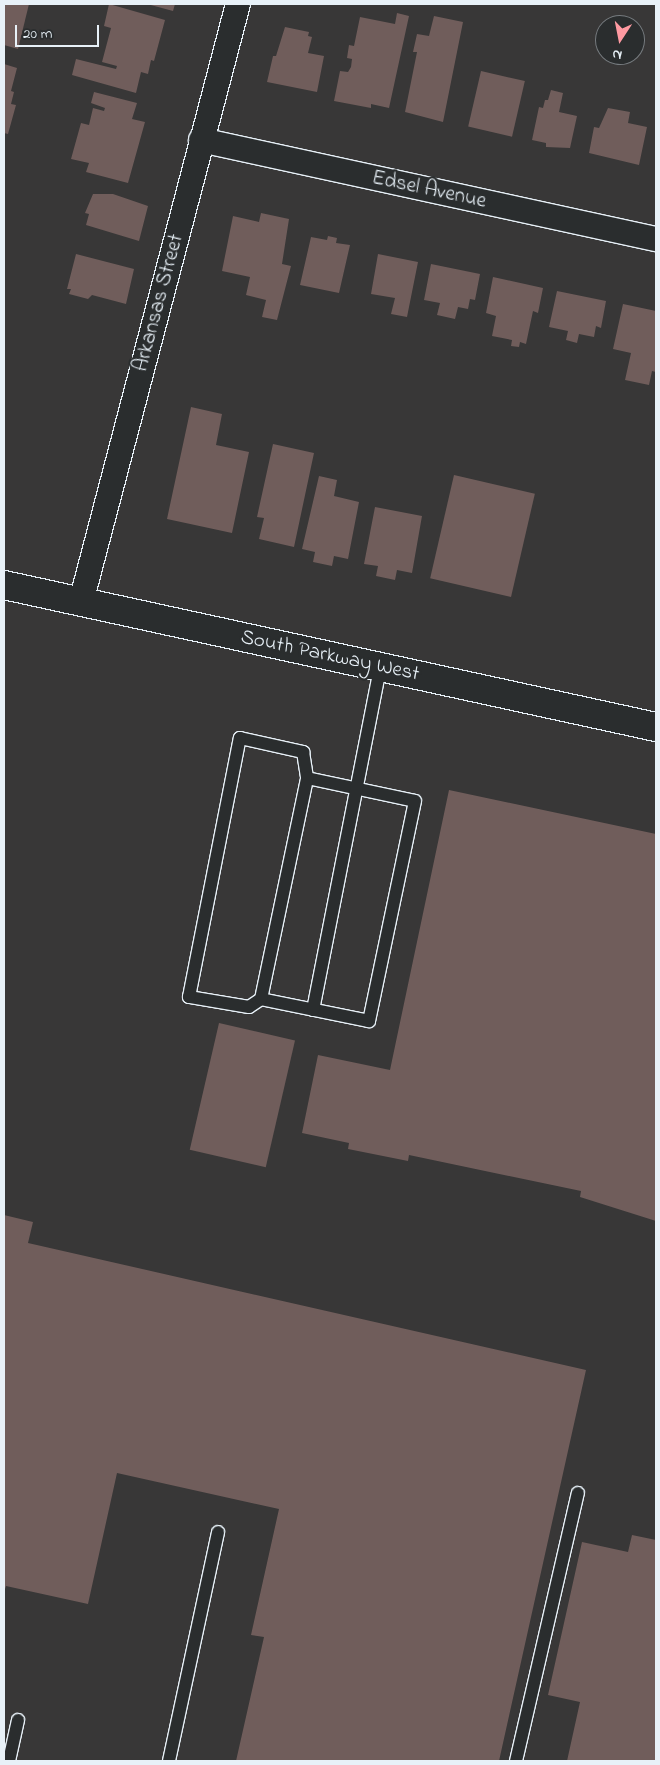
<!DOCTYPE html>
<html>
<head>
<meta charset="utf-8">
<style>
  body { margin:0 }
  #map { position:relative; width:660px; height:1765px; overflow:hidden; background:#383737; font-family:"Indie Flower",sans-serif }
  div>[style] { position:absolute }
  .building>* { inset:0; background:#705d5b; transform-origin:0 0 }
  .roads { filter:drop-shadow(1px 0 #e8f1f8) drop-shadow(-1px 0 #e8f1f8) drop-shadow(0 1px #e8f1f8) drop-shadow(0 -1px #e8f1f8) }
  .lane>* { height:12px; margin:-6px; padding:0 6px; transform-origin:6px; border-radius:6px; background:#2a2d2e }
  .street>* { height:24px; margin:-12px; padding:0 12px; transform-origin:12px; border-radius:12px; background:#2a2d2e }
  .secondary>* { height:28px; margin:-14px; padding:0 14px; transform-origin:14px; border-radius:14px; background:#2a2d2e }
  span { translate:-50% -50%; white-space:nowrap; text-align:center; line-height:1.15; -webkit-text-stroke:4.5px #2a2d2e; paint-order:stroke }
  .street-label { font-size:21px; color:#e8f1f8 }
  .frame { position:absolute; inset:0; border:5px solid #e8f1f8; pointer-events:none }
  .north { position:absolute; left:595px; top:15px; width:50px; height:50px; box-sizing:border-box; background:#2a2d2e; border:1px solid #767b7f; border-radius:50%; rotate:191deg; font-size:14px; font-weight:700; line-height:20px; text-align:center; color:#e8f1f8 }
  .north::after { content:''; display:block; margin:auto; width:18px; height:22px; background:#ff9aa2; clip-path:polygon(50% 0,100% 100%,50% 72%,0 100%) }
  .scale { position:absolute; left:15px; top:25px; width:84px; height:22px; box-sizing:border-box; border:2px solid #e8f1f8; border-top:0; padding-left:6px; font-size:15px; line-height:18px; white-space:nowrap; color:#e8f1f8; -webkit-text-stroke:4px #2a2d2e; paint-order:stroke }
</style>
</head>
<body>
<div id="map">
  <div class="building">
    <div style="clip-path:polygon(4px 4px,29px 4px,18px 49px,4px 45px)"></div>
    <div style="clip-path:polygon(109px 4px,165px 20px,154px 61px,151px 60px,148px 74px,141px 72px,136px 93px,72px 75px,76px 59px,116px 69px,117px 66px,102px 62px,111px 28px,104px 26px)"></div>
    <div style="clip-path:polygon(147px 4px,175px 4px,173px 11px)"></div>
    <div style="clip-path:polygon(397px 13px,409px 16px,389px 108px,371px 104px,371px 108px,334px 101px,340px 71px,348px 72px,351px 67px,352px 59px,347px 58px,349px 45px,354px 46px,360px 17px,395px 24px)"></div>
    <div style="clip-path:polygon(434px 16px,463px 22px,443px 122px,405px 112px,417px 52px,413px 52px,417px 34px,429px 36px)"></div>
    <div style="clip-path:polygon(285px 27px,309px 32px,308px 36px,312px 37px,308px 53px,324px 56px,317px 92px,267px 82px,273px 56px,276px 56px)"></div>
    <div style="clip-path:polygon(4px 64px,17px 68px,11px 91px,14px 92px,11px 104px,16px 105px,8px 134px,4px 133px)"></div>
    <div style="left:481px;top:71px;width:45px;height:57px;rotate:13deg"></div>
    <div style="clip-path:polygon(551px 90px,563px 93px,559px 112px,577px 116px,570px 148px,546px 147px,546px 143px,532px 140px,539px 107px,543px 108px,545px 100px,548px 100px)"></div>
    <div style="clip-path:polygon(94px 92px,137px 103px,132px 119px,145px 122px,128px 183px,86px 172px,89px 163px,71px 159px,81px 123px,89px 125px,93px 108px,104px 111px,105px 108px,91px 103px)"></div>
    <div style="clip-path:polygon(608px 108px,630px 112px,628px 123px,647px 127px,639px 165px,589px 153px,594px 127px,599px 128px)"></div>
    <div style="clip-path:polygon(93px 194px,113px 194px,148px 206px,139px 241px,86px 225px,89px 214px,85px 213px)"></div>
    <div style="clip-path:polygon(261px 213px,289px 219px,282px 264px,291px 266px,277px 320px,262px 317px,266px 300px,246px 295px,250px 277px,222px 271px,233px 216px,259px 222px)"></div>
    <div style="clip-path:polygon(328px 236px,337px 238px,336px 243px,350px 245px,339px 293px,300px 285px,311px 237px,327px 240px)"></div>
    <div style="clip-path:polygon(76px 254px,134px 269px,126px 304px,92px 295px,88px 299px,69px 294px,71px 289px,67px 289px)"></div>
    <div style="clip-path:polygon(378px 254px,418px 262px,407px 317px,391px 314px,395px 298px,371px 294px)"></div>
    <div style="clip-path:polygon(431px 264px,480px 274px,475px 300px,470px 299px,468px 309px,458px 307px,455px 319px,437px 315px,440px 303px,424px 300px)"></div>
    <div style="clip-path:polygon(493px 277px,543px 288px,538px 313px,533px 311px,526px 344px,520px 342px,519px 347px,511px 346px,512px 340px,492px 336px,496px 316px,486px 313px)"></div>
    <div style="clip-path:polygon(557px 291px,606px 301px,601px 328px,596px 326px,594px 337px,579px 334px,577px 343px,566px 340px,568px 331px,549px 327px)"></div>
    <div style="clip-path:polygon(623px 304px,656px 311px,656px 372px,652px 371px,649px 385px,625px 380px,631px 353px,613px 349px)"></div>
    <div style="clip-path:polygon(191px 407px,222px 414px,216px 445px,249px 452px,232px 533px,167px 519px)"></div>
    <div style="clip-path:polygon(273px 444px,314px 453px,294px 547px,259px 539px,264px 518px,257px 517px)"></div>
    <div style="left:454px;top:475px;width:83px;height:106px;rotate:13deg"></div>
    <div style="clip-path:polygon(319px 476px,337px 480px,334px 496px,359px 502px,348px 559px,334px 556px,332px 566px,313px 562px,315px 552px,302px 549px)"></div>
    <div style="clip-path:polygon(375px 507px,422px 516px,412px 573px,397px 570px,395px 580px,376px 576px,378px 566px,364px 564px)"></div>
    <div style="clip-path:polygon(449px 790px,656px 834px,656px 1221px,580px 1197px,581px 1191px,409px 1155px,408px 1161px,348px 1149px,349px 1143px,302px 1133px,318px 1055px,390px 1070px)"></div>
    <div style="left:219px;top:1023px;width:78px;height:130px;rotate:13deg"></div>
    <div style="clip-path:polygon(4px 1215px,33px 1222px,28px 1243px,586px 1370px,499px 1761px,236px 1761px,264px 1637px,251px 1635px,279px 1509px,117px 1473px,88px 1604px,6px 1586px,4px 1592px)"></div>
    <div style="clip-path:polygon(632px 1535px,656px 1540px,656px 1761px,567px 1761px,580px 1702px,548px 1695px,582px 1542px,628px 1552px)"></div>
  </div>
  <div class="roads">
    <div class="lane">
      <div style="left:240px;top:738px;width:65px;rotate:12.5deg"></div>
      <div style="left:303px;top:752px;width:26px;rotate:81deg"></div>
      <div style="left:307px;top:778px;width:110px;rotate:12deg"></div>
      <div style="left:415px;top:801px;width:225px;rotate:101.8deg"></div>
      <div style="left:369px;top:1021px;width:110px;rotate:-168.5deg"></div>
      <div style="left:261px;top:999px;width:14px;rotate:146deg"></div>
      <div style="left:249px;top:1007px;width:61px;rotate:-170.5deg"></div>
      <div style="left:189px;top:997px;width:264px;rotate:-78.9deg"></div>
      <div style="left:261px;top:999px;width:226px;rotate:-78.2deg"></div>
      <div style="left:313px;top:1010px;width:349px;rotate:-78.9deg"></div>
      <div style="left:9px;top:1761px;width:42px;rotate:-77.6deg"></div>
      <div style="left:169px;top:1761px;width:234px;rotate:-77.9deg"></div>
      <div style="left:516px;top:1761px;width:275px;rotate:-77deg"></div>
    </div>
    <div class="street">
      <div style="left:201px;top:140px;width:466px;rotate:12.3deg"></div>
      <div style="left:81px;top:602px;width:618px;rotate:-75.29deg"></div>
    </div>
    <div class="secondary">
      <div style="left:4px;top:585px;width:667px;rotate:12.29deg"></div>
    </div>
  </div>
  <div class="street-label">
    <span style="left:429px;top:190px;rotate:12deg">Edsel Avenue</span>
    <span style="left:159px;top:303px;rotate:-75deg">Arkansas Street</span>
    <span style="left:330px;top:656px;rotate:12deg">South Parkway West</span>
  </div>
  <div class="frame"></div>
  <div class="north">N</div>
  <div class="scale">20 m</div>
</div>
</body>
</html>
